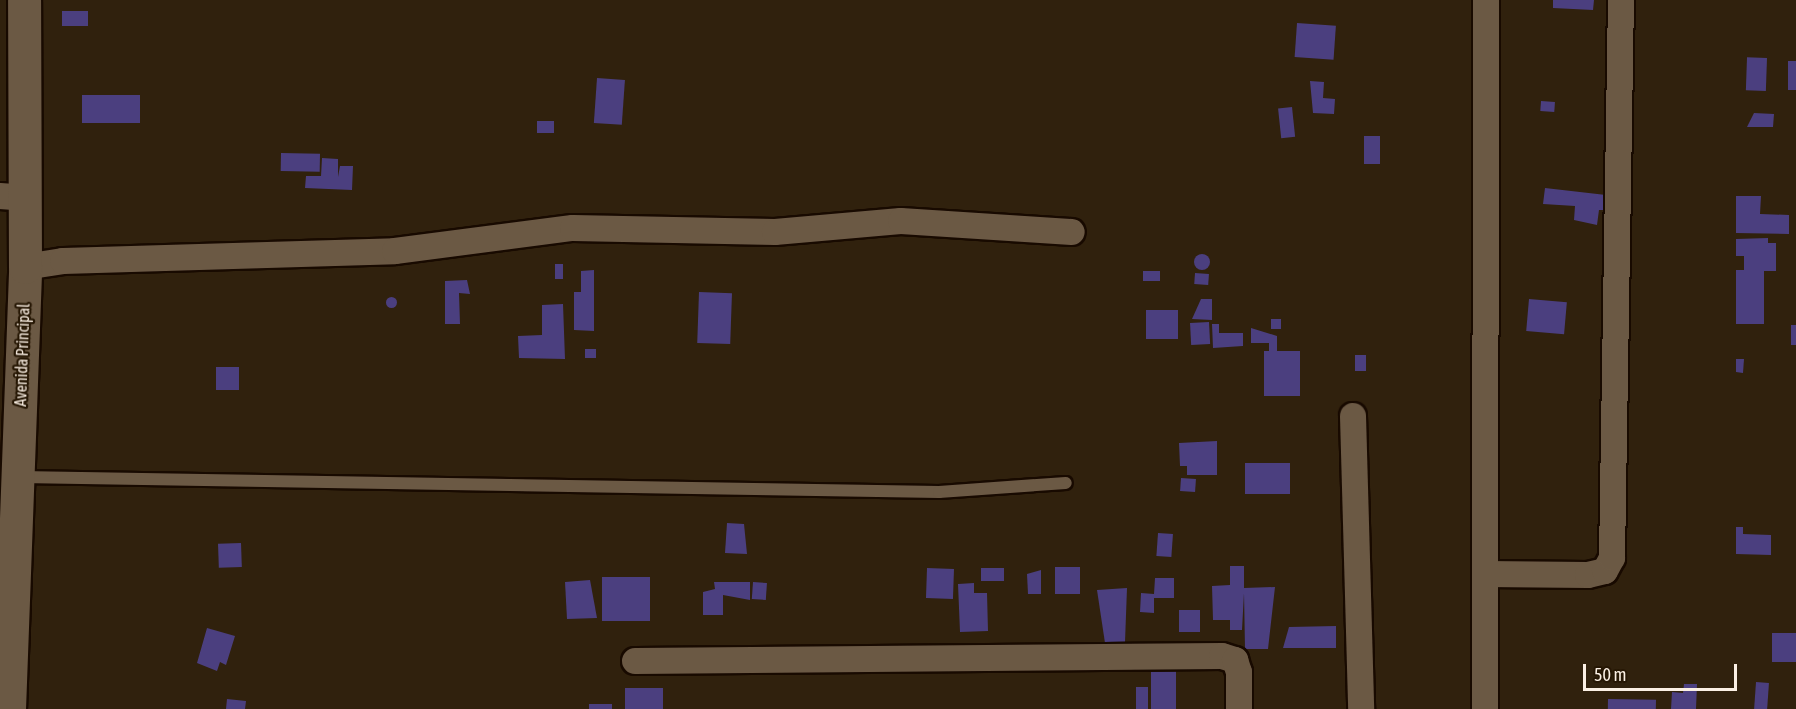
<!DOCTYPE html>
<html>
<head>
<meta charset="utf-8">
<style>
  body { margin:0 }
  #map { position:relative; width:1796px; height:709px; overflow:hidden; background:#30210d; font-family:"Asap Condensed",sans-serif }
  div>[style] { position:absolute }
  .building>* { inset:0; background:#4b3f7f; transform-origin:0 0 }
  .round { border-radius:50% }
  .roads { filter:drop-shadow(2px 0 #180a00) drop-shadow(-2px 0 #180a00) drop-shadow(0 2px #180a00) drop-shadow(0 -2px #180a00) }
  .lane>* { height:12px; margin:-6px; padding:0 6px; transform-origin:6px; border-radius:6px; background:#6b5944 }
  .street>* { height:26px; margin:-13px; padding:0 13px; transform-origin:13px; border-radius:13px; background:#6b5944 }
  .secondary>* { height:33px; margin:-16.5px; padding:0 16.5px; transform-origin:16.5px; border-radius:16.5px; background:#6b5944 }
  span { translate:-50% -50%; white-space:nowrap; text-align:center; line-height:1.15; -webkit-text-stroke:4.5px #261704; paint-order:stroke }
  .street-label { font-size:16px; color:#fbf0e4 }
  .scale { position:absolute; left:1583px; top:664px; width:154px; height:27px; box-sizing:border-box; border:3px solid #fbf0e4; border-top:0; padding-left:8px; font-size:18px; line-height:21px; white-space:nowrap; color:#fbf0e4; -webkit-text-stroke:4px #261704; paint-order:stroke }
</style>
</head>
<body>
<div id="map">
  <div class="building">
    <div style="clip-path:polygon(1553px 0,1594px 0,1593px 10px,1553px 8px)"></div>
    <div style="left:62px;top:11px;width:26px;height:15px"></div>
    <div style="left:1297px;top:23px;width:39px;height:34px;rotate:4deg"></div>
    <div style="left:1767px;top:58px;width:33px;height:20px;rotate:92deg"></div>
    <div style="left:1788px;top:61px;width:8px;height:29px"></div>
    <div style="left:597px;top:78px;width:28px;height:45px;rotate:4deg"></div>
    <div style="clip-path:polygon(1310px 81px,1324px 82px,1323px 98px,1335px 99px,1334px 114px,1313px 113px)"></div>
    <div style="left:82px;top:95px;width:58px;height:28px"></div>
    <div style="left:1541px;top:101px;width:14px;height:10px;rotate:4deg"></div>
    <div style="left:1292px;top:107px;width:30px;height:14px;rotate:84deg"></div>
    <div style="clip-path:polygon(1754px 113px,1774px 114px,1773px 127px,1747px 127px)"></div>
    <div style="left:537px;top:121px;width:17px;height:12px"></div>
    <div style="left:1364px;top:136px;width:16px;height:28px"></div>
    <div style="left:281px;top:153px;width:39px;height:18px;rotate:1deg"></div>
    <div style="clip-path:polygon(322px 158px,338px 159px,338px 177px,340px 166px,353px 166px,352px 190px,305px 188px,306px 176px,321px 176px)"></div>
    <div style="clip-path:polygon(1545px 188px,1606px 195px,1604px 210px,1599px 210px,1597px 225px,1574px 220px,1575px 206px,1543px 204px)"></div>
    <div style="clip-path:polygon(1736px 196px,1761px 196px,1760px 214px,1789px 215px,1789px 234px,1736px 233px)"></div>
    <div style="clip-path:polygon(1768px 238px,1768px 243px,1776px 243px,1776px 271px,1764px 271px,1764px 324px,1736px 324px,1736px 270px,1744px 270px,1744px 256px,1736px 256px,1736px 239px)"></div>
    <div class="round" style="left:1194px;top:254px;width:16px;height:16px"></div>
    <div style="left:555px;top:264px;width:8px;height:15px"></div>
    <div style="clip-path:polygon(594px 270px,594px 331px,574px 330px,574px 292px,581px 292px,581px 271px)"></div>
    <div style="left:1143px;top:271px;width:17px;height:10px"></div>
    <div style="left:1195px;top:273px;width:14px;height:11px;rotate:4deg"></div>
    <div style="clip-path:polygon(467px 280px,470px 294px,459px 293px,460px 324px,445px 324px,445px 281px)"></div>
    <div style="left:699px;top:292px;width:33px;height:51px;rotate:2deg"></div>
    <div class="round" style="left:385.5px;top:296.5px;width:11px;height:11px"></div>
    <div style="clip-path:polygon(1201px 299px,1212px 299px,1212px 320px,1192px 319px)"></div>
    <div style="left:1529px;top:299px;width:38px;height:32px;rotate:5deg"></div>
    <div style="clip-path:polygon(563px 304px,565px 359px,519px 358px,518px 336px,542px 335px,542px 305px)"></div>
    <div style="left:1146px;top:310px;width:32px;height:29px"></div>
    <div style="left:1271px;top:319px;width:10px;height:10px"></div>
    <div style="left:1209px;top:322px;width:22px;height:19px;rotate:87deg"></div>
    <div style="clip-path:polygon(1212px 324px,1219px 324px,1219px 333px,1243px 333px,1243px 346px,1213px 348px)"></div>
    <div style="left:1791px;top:325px;width:5px;height:20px"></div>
    <div style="clip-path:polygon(1251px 328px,1277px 336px,1277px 351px,1300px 351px,1300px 396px,1264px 396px,1264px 351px,1269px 351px,1269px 343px,1251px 343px)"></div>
    <div style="left:585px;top:349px;width:11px;height:9px"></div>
    <div style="left:1355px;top:355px;width:11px;height:16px"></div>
    <div style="clip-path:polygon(1736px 359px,1744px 359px,1743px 373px,1736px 372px)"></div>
    <div style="left:216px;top:367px;width:23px;height:23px"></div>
    <div style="clip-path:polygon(1217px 441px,1217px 475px,1187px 475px,1187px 466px,1180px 466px,1179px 443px)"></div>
    <div style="left:1290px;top:463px;width:31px;height:45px;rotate:90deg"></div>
    <div style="left:1181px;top:478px;width:15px;height:13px;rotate:4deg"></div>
    <div style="clip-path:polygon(727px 523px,744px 524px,747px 554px,725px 553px)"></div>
    <div style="clip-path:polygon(1736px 527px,1743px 527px,1743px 534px,1771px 535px,1771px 555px,1736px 554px)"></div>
    <div style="left:1158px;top:533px;width:15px;height:23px;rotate:4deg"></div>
    <div style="left:241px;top:543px;width:24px;height:23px;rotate:88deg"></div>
    <div style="clip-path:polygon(1230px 566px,1244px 566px,1244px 588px,1275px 587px,1268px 649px,1245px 649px,1244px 593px,1242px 630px,1230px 630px,1230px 620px,1213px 620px,1212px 586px,1230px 585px)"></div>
    <div style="left:1055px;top:567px;width:25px;height:27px"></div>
    <div style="left:1004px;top:568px;width:13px;height:23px;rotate:90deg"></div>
    <div style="left:954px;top:569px;width:30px;height:27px;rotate:92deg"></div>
    <div style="clip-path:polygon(1041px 570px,1041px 594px,1028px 594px,1027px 574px)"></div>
    <div style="left:602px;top:577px;width:48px;height:44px"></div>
    <div style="clip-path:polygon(1155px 578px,1174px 578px,1174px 598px,1154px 598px,1154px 613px,1140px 612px,1141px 593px,1154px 594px)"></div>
    <div style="clip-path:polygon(590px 580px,597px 618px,567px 619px,565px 582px)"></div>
    <div style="clip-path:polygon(714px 582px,750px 582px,750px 600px,723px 595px,723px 615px,703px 615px,703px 592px,715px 589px)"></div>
    <div style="left:753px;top:582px;width:14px;height:17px;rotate:4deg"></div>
    <div style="clip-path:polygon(974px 583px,974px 593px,987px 593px,988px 631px,960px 632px,958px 584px)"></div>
    <div style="clip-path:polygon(1127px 588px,1125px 642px,1105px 643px,1097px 590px)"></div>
    <div style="left:1179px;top:610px;width:21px;height:22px"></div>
    <div style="clip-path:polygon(1336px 626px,1336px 648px,1283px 648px,1289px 627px)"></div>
    <div style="clip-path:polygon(207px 628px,235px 636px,226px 665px,220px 662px,217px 671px,197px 663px)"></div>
    <div style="left:1772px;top:633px;width:24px;height:29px"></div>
    <div style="left:1151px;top:670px;width:25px;height:39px"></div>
    <div style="left:1756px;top:682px;width:13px;height:27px;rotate:4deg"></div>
    <div style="clip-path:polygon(1684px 684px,1697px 684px,1696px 709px,1671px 709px,1672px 692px,1683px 693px)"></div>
    <div style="left:1136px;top:687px;width:12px;height:22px"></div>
    <div style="left:625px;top:688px;width:38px;height:21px"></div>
    <div style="clip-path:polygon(227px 699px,246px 701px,245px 709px,226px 709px)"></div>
    <div style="left:1608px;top:699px;width:48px;height:10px;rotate:1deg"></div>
    <div style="left:589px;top:704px;width:23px;height:5px"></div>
  </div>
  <div class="roads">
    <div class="lane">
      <div style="left:20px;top:477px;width:919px;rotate:0.94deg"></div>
      <div style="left:939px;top:492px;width:127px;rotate:-4.1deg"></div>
    </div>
    <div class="street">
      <div style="left:0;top:196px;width:28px;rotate:4deg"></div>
      <div style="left:25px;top:267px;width:38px;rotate:-9deg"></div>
      <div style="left:63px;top:261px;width:332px;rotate:-1.7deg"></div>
      <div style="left:395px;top:251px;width:179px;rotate:-7.4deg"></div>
      <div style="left:573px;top:228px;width:202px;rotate:1.1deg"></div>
      <div style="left:775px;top:232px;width:126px;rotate:-5deg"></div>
      <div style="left:901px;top:221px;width:171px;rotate:3.7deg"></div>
      <div style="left:1353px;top:416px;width:293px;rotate:88.4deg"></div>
      <div style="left:1485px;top:574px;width:103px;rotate:0.6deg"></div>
      <div style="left:1588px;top:575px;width:17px;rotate:-13deg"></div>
      <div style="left:1605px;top:571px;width:15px;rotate:-62deg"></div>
      <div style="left:1612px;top:558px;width:558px;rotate:-89.08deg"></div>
      <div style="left:635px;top:661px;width:587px;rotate:-0.49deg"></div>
      <div style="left:1222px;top:656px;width:14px;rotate:17deg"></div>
      <div style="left:1235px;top:660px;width:13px;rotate:72deg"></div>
      <div style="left:1239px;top:672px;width:37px;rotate:90deg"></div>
      <div style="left:1485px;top:709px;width:709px;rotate:-89.92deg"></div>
    </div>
    <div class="secondary">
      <div style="left:9px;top:709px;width:442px;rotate:-87.9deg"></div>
      <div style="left:25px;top:267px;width:267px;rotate:-90.2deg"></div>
    </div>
  </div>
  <div class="street-label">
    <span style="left:22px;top:355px;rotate:-88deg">Avenida Principal</span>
  </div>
  <div class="scale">50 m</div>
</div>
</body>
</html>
